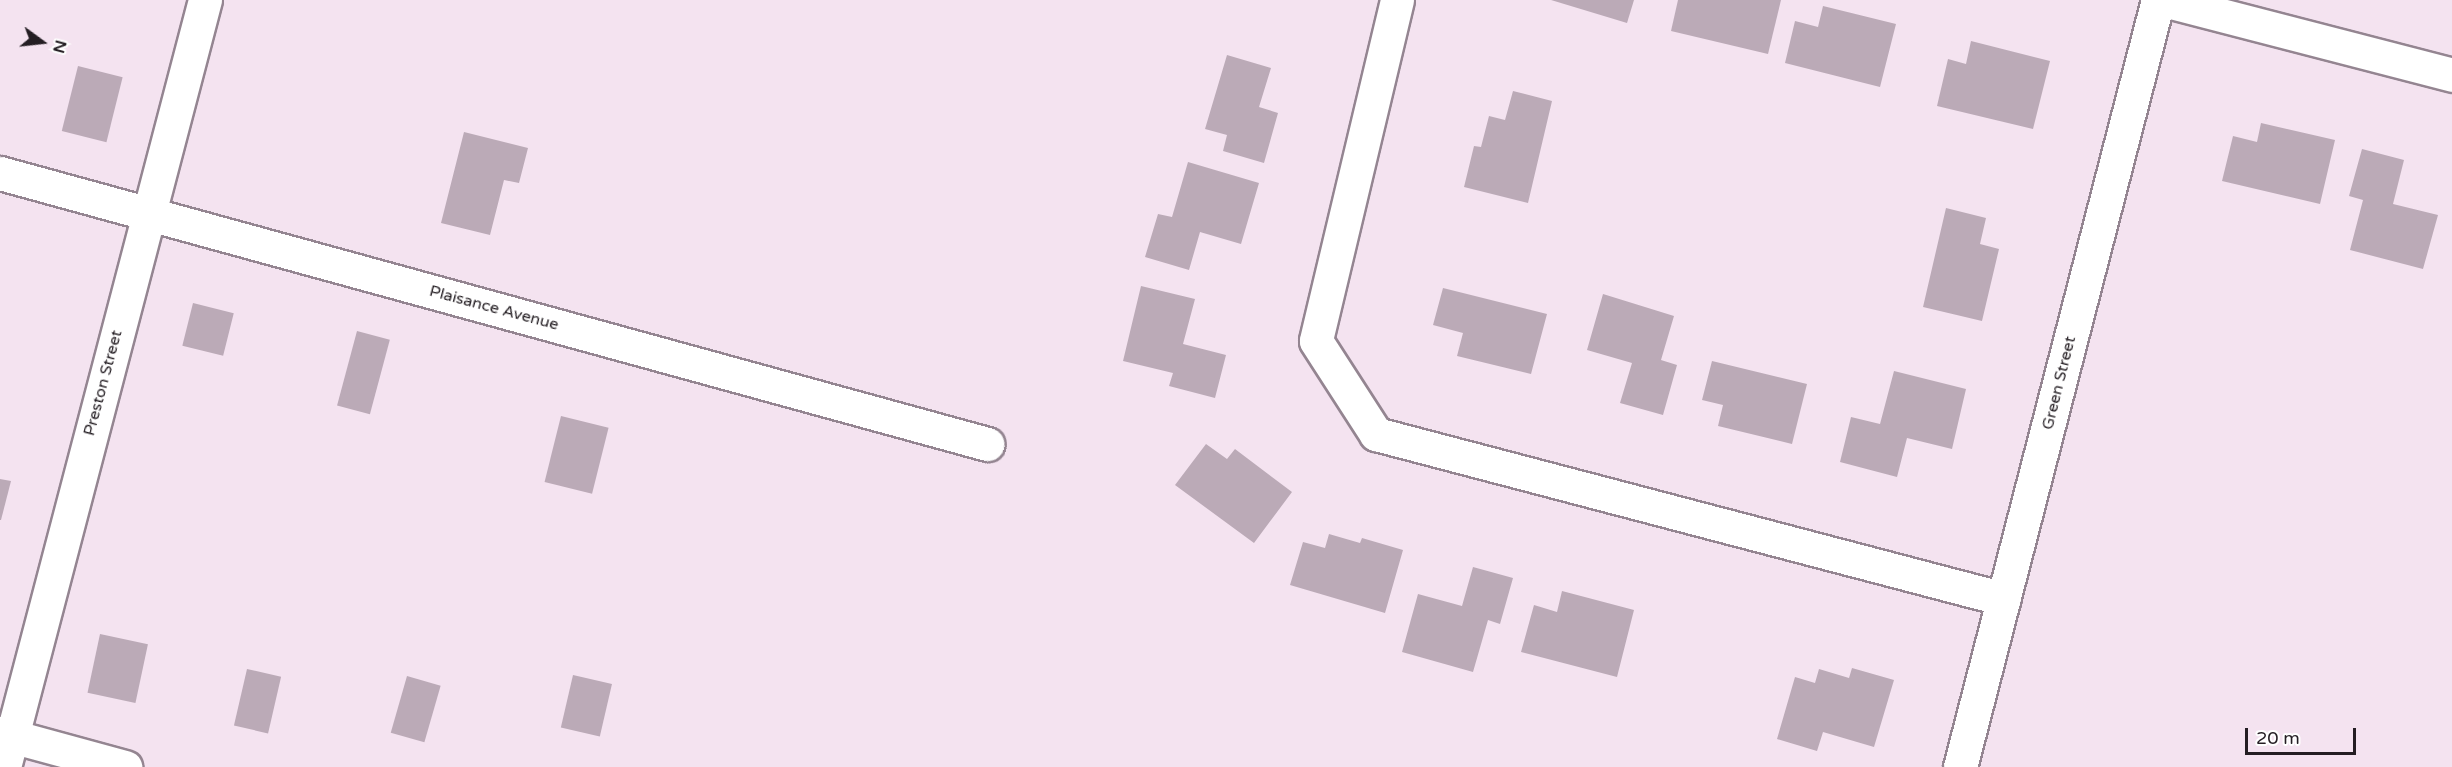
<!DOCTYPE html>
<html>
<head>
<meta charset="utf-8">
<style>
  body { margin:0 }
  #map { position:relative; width:2452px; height:767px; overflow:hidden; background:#f4e3f0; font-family:"Varela Round",sans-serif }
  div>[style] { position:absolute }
  .building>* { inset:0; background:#bbaab7; transform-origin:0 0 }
  .roads { filter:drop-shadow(2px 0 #948591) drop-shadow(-2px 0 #948591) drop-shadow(0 2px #948591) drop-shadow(0 -2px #948591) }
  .minor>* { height:33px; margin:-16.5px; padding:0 16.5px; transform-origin:16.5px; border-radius:16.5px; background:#fff }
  span { translate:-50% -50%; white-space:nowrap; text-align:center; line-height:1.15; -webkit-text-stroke:4.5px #fff; paint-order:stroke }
  .street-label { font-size:16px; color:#241e23 }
  .north { position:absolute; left:12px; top:12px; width:60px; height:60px; -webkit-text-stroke:4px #fff; paint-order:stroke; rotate:105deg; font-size:16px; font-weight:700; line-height:24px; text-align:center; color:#241e23 }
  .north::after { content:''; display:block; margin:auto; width:21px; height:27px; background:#241e23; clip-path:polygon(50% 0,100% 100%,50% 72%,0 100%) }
  .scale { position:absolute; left:2245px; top:728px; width:111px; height:27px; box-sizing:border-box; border:3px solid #241e23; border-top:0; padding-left:8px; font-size:18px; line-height:21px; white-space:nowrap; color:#241e23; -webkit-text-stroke:4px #fff; paint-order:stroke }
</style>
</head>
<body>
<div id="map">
  <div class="building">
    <div style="clip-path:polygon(1551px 0,1634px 0,1627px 23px)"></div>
    <div style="clip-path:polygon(1678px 0,1781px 0,1768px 54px,1671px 31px)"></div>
    <div style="clip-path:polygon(1823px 6px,1896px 24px,1880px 87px,1785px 63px,1795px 21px,1818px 27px)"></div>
    <div style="clip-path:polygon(1971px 41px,2050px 61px,2033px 129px,1937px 106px,1948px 59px,1966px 64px)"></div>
    <div style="clip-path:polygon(1227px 55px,1271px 68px,1259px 107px,1278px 113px,1264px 163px,1223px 151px,1227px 135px,1205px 129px)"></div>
    <div style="left:78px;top:66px;width:46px;height:67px;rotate:14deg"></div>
    <div style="clip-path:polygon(1513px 91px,1552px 101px,1528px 203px,1464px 187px,1474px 146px,1481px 147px,1489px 116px,1505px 120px)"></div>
    <div style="clip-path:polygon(2261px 123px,2335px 140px,2320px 204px,2222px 181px,2233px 136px,2257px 142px)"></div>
    <div style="clip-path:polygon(464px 132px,528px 148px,519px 183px,504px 180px,490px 235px,441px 223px)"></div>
    <div style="clip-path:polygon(2362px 149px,2404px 160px,2393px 204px,2438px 215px,2423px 269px,2350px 250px,2363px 200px,2349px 196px)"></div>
    <div style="clip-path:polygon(1188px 162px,1259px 183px,1241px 244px,1200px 232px,1189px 270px,1145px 257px,1158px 214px,1172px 217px)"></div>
    <div style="clip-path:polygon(1946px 208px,1986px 218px,1980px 244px,1999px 249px,1982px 321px,1923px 307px)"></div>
    <div style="clip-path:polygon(1141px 286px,1195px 299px,1183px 344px,1226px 355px,1215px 398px,1169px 386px,1173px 373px,1123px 361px)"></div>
    <div style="clip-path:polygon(1443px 288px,1547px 314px,1531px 374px,1457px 356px,1463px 333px,1433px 325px)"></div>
    <div style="clip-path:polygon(1603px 294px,1674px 316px,1661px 360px,1677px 365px,1663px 415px,1620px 403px,1632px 363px,1587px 350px)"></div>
    <div style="left:193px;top:303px;width:42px;height:44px;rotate:14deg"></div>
    <div style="left:357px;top:331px;width:34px;height:77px;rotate:15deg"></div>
    <div style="clip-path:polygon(1712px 361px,1807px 384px,1792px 444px,1718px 426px,1723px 405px,1702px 400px)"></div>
    <div style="clip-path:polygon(1894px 371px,1966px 389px,1952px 449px,1907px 438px,1897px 477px,1840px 462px,1851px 417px,1880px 424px)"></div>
    <div style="left:561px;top:416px;width:49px;height:68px;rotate:14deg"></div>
    <div style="clip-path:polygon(1206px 444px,1227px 459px,1235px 449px,1292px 492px,1254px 543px,1175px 485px)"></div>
    <div style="clip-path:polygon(0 479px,11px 481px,1px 520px,0 520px)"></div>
    <div style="clip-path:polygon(1329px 534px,1360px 543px,1362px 538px,1403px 550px,1385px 613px,1290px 585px,1303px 542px,1325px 548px)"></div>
    <div style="clip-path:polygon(1473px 567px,1513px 578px,1500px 624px,1488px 620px,1473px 672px,1402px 652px,1418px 594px,1462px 606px)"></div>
    <div style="clip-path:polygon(1562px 591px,1634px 610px,1617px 677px,1521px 652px,1534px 605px,1557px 612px)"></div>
    <div style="left:100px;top:634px;width:49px;height:60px;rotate:12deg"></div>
    <div style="clip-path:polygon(1852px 668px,1894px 680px,1874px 747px,1823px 732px,1817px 751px,1777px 739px,1795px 677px,1815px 683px,1819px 669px,1849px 678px)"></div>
    <div style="left:247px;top:669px;width:35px;height:58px;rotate:13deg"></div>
    <div style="left:573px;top:675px;width:40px;height:54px;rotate:13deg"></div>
    <div style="left:407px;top:676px;width:35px;height:59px;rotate:16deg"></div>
  </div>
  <div class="roads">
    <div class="minor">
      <div style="left:1397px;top:0;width:350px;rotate:103.4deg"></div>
      <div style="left:1316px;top:341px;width:111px;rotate:57.2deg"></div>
      <div style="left:1376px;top:434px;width:649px;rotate:14.72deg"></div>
      <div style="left:2163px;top:0;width:299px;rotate:14.5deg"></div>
      <div style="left:0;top:173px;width:1024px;rotate:15.35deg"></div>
      <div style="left:0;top:733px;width:130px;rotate:15.2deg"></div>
      <div style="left:4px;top:767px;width:793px;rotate:-75.32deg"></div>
      <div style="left:1960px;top:767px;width:792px;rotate:-75.53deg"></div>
    </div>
  </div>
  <div class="street-label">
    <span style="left:494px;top:308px;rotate:15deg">Plaisance Avenue</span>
    <span style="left:103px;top:383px;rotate:-75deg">Preston Street</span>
    <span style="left:2059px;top:383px;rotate:-76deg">Green Street</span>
  </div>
  <div class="north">N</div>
  <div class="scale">20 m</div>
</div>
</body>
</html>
